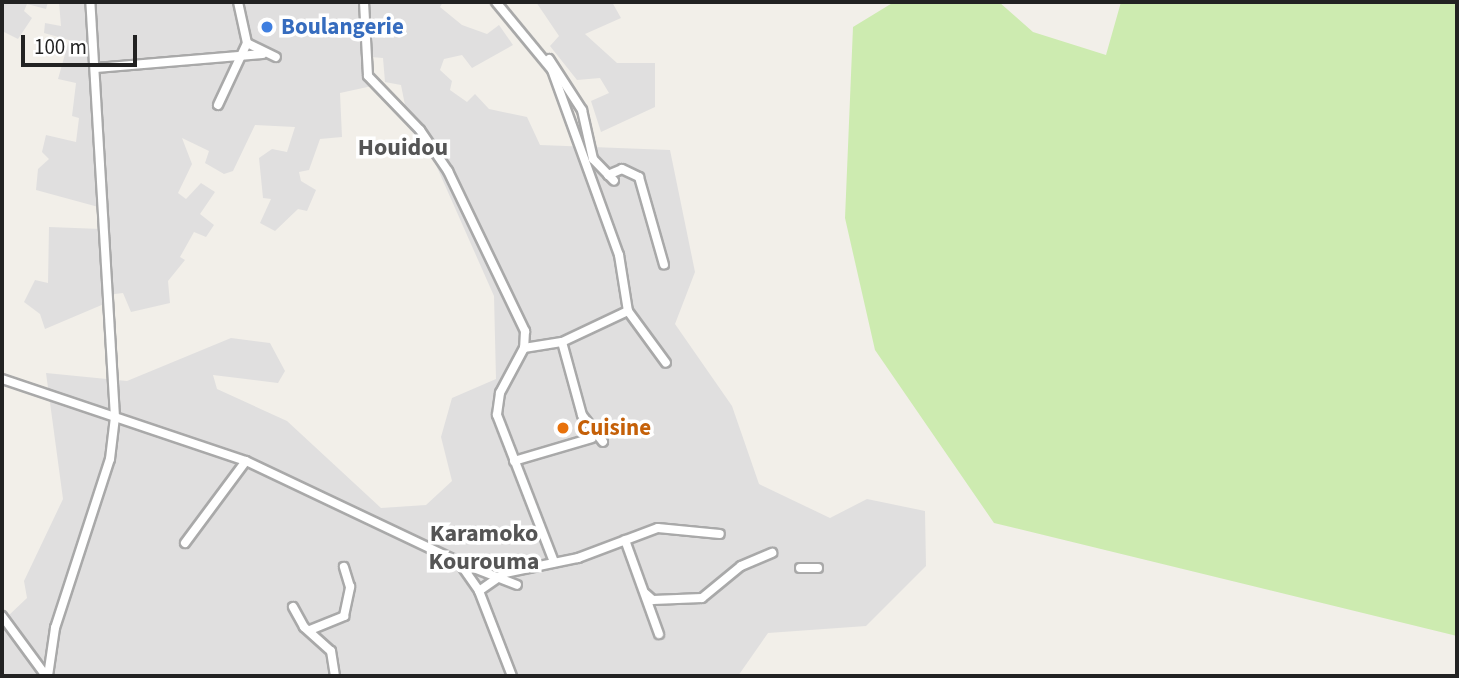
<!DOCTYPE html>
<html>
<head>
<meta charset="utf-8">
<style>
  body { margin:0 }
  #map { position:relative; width:1459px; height:678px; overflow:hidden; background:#f2efe9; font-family:"Source Sans 3",sans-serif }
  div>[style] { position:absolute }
  .residential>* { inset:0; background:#e0dfdf }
  .grass>* { inset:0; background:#cdebb0 }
  .roads { filter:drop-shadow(2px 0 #a9a9a9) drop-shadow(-2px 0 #a9a9a9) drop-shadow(0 2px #a9a9a9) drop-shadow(0 -2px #a9a9a9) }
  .minor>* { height:8px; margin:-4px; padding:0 4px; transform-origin:4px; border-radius:4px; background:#fff }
  .dots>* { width:19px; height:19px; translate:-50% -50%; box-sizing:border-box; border:4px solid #fff; border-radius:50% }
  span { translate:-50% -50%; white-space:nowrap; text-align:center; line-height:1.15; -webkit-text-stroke:7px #fff; paint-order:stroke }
  .shop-label { font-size:23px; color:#366cbe; font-weight:700 }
  .left { translate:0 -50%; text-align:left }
  .food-label { font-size:23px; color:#c56008; font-weight:700 }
  .neighbourhood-label { font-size:24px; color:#555; font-weight:700 }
  .frame { position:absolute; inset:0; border:4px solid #222; pointer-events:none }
  .scale { position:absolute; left:21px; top:35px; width:116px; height:32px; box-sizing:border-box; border:4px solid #222; border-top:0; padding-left:9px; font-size:21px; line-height:24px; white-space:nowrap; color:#222; -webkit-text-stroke:5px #fff; paint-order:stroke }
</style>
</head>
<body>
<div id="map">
  <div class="residential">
    <div style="clip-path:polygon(2px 2px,48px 2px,46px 9px,27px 4px,24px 11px,32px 18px,18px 39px,2px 31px)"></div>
    <div style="clip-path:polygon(59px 2px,443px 2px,440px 7px,462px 25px,487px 34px,499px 25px,513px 45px,472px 68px,462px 55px,444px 59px,440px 70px,452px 81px,450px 90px,467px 102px,475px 94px,489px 109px,527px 117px,540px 145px,670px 150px,695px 272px,675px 324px,732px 406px,759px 484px,830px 518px,867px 499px,925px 511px,926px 566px,866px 626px,768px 633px,738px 676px,2px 676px,2px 612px,8px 616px,27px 598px,24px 581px,63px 499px,46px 373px,127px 381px,231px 338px,270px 343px,285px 371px,278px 383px,213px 375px,217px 389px,287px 421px,381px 508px,426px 505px,452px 481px,441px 437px,452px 398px,496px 379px,494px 296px,428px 147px,433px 141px,410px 130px,401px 85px,385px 82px,383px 58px,371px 57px,372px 86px,340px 93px,342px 137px,320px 139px,309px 170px,299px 172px,301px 181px,316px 190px,307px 211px,298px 209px,275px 231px,260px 223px,271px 199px,263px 198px,259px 158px,272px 149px,287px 152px,295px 127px,255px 125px,233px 171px,224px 174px,205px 163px,209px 151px,182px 138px,192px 164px,178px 193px,186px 199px,201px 183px,215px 192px,200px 214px,214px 225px,206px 237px,194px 232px,180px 257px,185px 260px,168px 281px,170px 303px,131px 312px,123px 293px,107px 295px,104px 304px,45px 329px,40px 314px,24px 302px,35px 280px,48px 283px,49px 227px,101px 229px,102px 208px,36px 190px,38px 169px,49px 159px,42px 152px,46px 135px,76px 142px,79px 118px,72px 116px,76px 83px,58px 79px,69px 40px,44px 33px,45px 23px,61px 26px)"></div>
    <div style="clip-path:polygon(536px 2px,612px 2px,621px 18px,585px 34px,617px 63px,655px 63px,655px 107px,601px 132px,591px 101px,609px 93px,600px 78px,577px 80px,550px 46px,559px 36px)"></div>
  </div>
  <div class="grass">
    <div style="clip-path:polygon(894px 2px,999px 2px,1033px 32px,1106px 55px,1121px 2px,1457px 2px,1457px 636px,994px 523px,875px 350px,845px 218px,853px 27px)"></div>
  </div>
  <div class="roads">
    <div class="minor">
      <div style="left:238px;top:2px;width:42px;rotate:77.6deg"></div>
      <div style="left:247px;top:43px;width:32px;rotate:26deg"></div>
      <div style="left:364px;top:2px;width:74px;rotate:86.9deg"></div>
      <div style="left:368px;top:76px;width:75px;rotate:46.1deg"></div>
      <div style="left:420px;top:130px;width:50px;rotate:55.7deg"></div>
      <div style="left:448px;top:171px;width:178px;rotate:64.3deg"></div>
      <div style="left:525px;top:331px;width:17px;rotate:93deg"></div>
      <div style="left:524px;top:348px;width:51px;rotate:118.1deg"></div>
      <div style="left:500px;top:393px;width:22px;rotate:98deg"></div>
      <div style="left:497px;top:415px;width:158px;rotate:68.8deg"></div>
      <div style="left:496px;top:2px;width:88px;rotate:50.5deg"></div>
      <div style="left:552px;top:70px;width:197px;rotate:70.1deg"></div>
      <div style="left:619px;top:255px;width:57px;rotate:80.9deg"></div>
      <div style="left:628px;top:311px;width:64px;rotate:53.8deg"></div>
      <div style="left:549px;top:59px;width:61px;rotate:57.1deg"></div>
      <div style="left:582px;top:110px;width:50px;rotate:77.3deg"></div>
      <div style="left:593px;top:159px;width:30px;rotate:46deg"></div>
      <div style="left:96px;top:68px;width:167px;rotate:-4.8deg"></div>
      <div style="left:218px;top:105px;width:68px;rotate:-64.9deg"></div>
      <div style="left:608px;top:175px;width:15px;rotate:-23deg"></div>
      <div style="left:622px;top:169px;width:19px;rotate:25deg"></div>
      <div style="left:639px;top:177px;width:91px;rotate:74.1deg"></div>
      <div style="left:562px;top:342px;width:76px;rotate:74.7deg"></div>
      <div style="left:582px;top:415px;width:34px;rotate:52deg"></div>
      <div style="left:524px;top:348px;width:38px;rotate:-9deg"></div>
      <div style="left:562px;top:342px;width:73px;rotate:-25.2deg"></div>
      <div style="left:2px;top:379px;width:257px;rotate:18.6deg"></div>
      <div style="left:246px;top:461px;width:236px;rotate:25.4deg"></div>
      <div style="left:459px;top:562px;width:35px;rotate:55deg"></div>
      <div style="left:479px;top:591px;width:91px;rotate:68.8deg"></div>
      <div style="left:514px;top:461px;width:81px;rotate:-16.4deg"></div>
      <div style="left:625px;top:540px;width:100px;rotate:70.1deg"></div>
      <div style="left:185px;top:543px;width:102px;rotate:-53.4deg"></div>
      <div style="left:461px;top:563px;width:60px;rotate:21.4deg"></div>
      <div style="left:800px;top:568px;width:18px"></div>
      <div style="left:479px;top:591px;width:32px;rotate:-35deg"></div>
      <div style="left:505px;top:573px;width:75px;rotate:-11.6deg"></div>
      <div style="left:578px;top:558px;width:85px;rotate:-20.6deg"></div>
      <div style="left:658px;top:528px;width:62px;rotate:5.5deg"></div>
      <div style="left:646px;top:594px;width:9px;rotate:41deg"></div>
      <div style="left:653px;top:600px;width:49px;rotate:-2.3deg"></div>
      <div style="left:702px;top:598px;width:50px;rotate:-39.4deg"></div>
      <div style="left:741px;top:566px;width:34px;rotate:-23deg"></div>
      <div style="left:293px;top:607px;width:23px;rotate:61deg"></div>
      <div style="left:304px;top:627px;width:36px;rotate:42deg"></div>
      <div style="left:331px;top:651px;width:25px;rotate:81deg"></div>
      <div style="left:2px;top:616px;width:74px;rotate:53.7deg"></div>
      <div style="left:310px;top:630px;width:37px;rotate:-22deg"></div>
      <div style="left:344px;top:616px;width:30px;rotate:-78deg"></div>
      <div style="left:350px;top:587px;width:21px;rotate:-107deg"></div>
      <div style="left:48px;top:676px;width:49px;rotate:-81.7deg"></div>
      <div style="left:55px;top:628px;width:178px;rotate:-72deg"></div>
      <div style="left:110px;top:459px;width:42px;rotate:-83.2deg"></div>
      <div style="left:115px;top:417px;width:416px;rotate:-93.4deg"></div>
    </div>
  </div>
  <div class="dots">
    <div style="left:267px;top:27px;background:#3f7fe0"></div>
    <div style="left:563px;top:428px;background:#e8710a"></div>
  </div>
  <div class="shop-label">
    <span class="left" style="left:281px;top:27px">Boulangerie</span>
  </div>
  <div class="food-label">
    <span class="left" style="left:577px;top:428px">Cuisine</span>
  </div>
  <div class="neighbourhood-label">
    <span style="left:403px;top:148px">Houidou</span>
    <span style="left:484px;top:548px">Karamoko<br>Kourouma</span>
  </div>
  <div class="frame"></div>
  <div class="scale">100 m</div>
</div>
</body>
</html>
